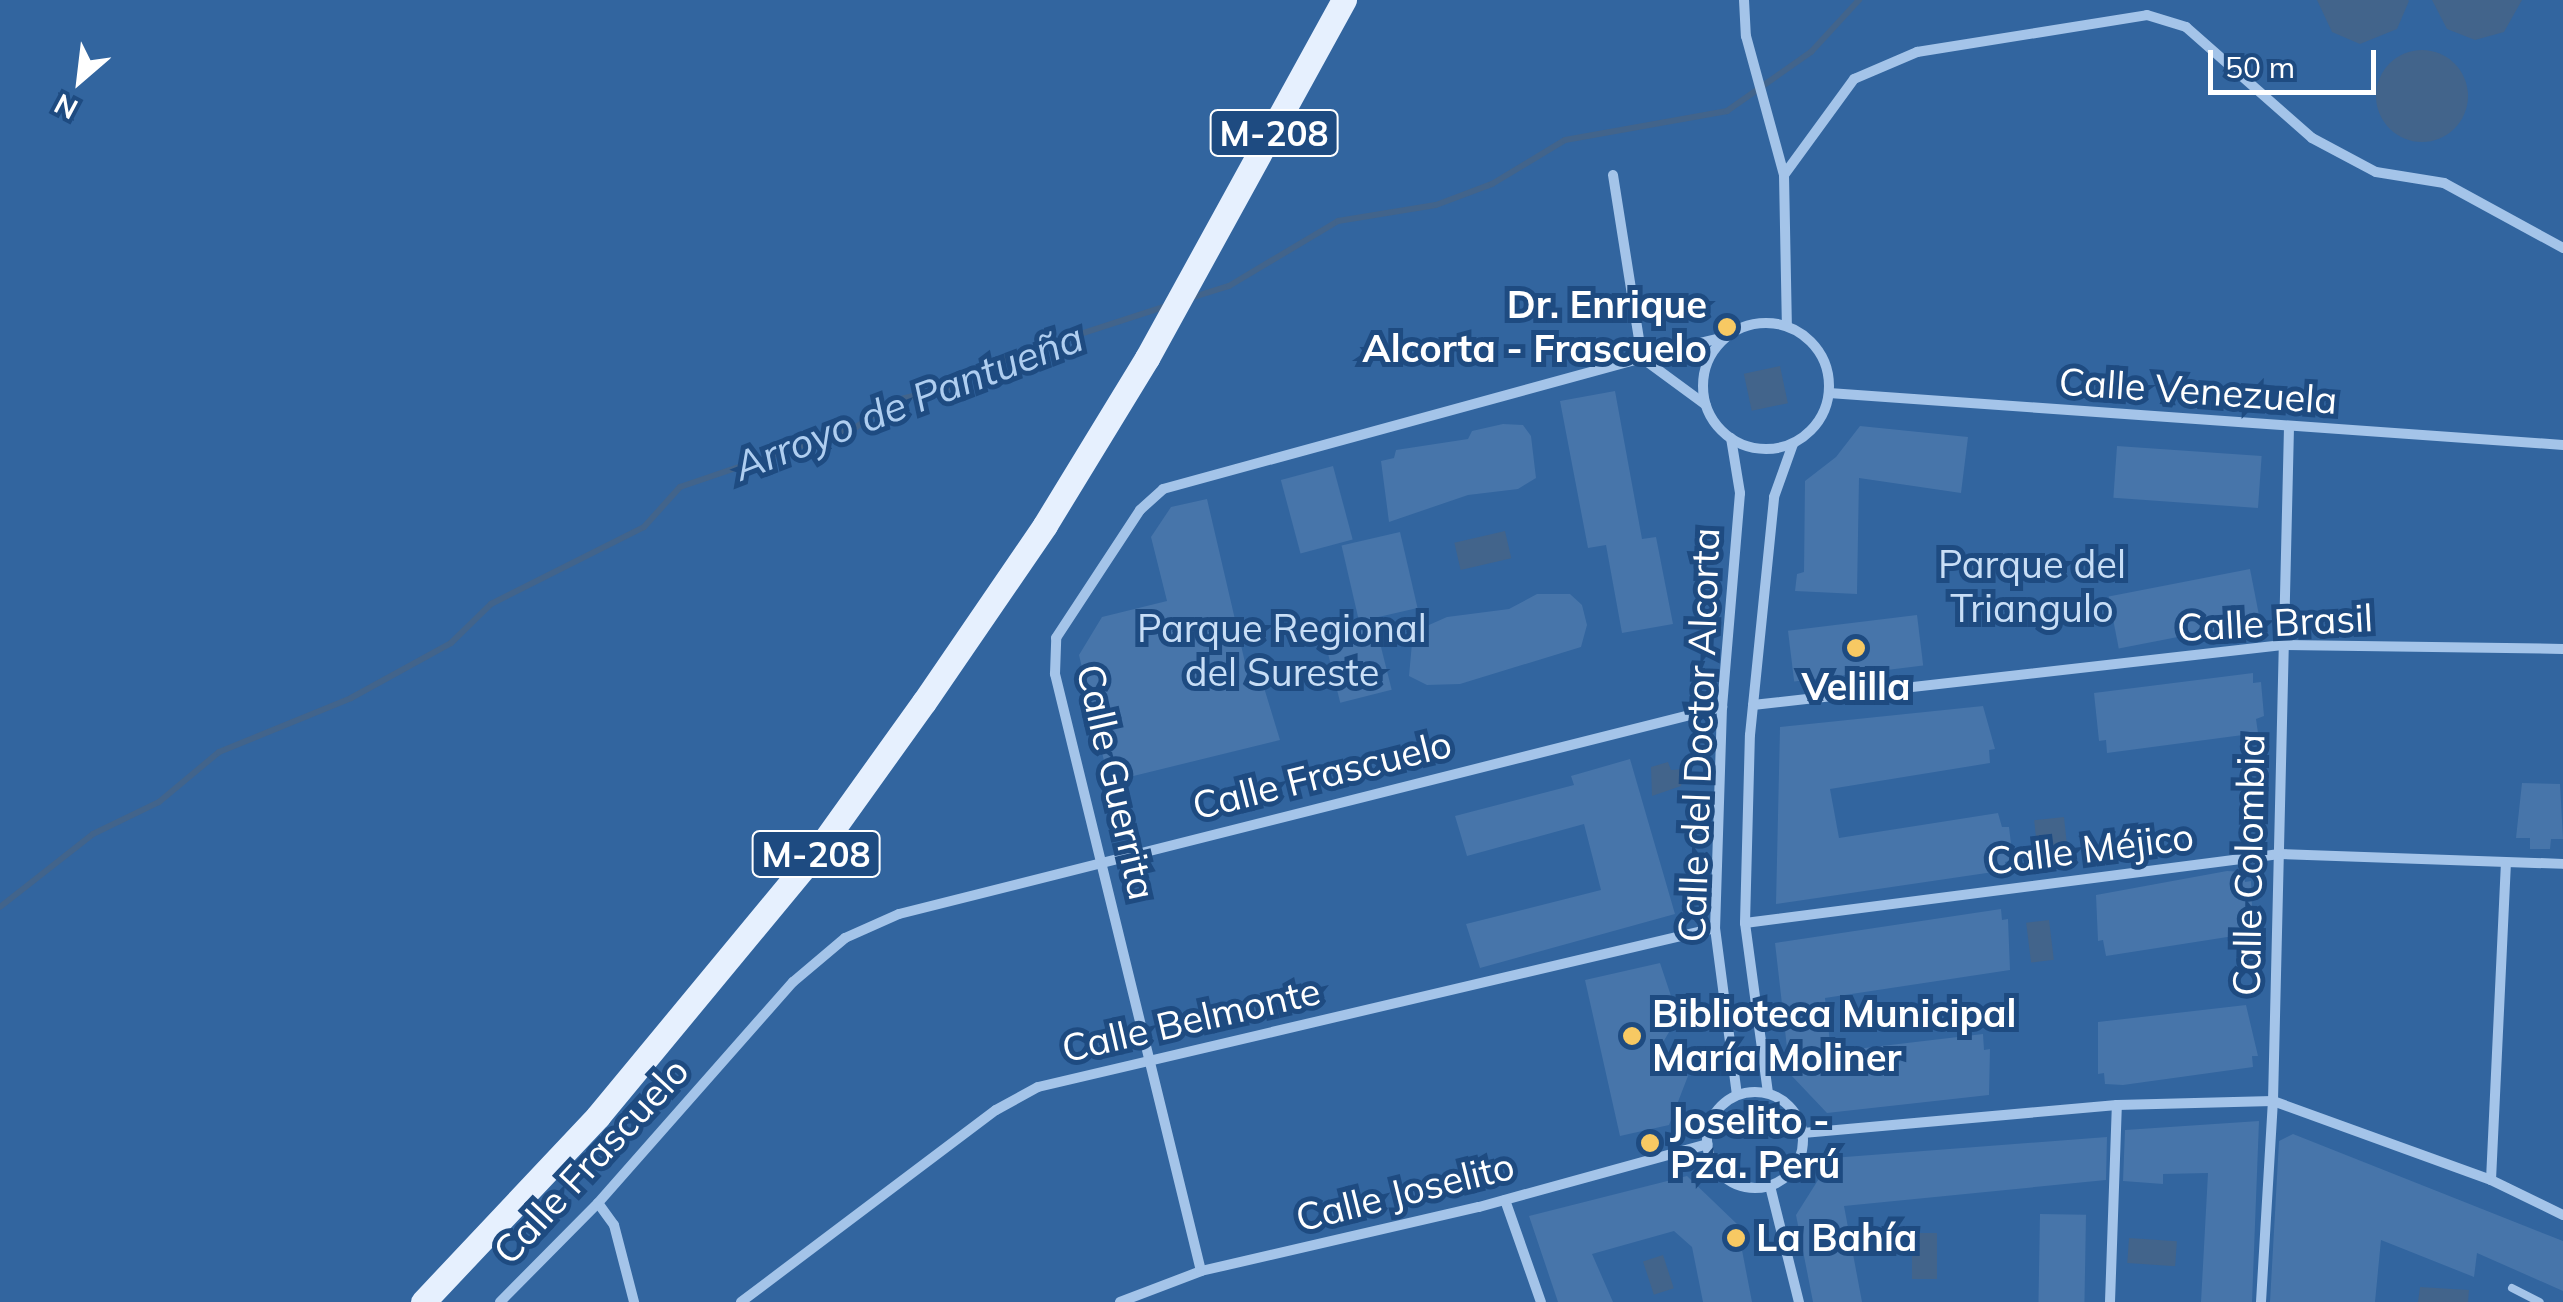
<!DOCTYPE html>
<html>
<head>
<meta charset="utf-8">
<style>
  body { margin:0 }
  #map { position:relative; width:2563px; height:1302px; overflow:hidden; background:#1e4b81; font-family:Mulish,sans-serif }
  div>[style] { position:absolute }
  .green>* { inset:0; background:#32659f; transform-origin:0 0 }
  .water>* { inset:0; background:#42648b; transform-origin:0 0 }
  .round { border-radius:50% }
  .stream>* { height:6px; margin:-3px; padding:0 3px; transform-origin:3px; border-radius:3px; background:#42648b }
  .building>* { inset:0; background:#4775aa; transform-origin:0 0 }
  .lane>* { height:8px; margin:-4px; padding:0 4px; transform-origin:4px; border-radius:4px; background:#a4c4e9 }
  .street>* { height:10px; margin:-5px; padding:0 5px; transform-origin:5px; border-radius:5px; background:#a4c4e9 }
  .street>.ring { margin:-5px; padding:0; box-sizing:content-box; background:none; border:10px solid #a4c4e9; border-radius:50% }
  .primary>* { height:25px; margin:-12.5px; padding:0 12.5px; transform-origin:12.5px; border-radius:12.5px; background:#e6f0fe }
  .dots>* { width:28px; height:28px; translate:-50% -50%; box-sizing:border-box; border:5px solid #1e4b81; border-radius:50% }
  span { translate:-50% -50%; white-space:nowrap; text-align:center; line-height:1.15; -webkit-text-stroke:10px #1e4b81; paint-order:stroke }
  .shield-label span { padding:2px 8px; background:#1e4b81; border:2px solid; border-radius:8px; -webkit-text-stroke-width:0 }
  .shield-label { font-size:35px; color:#fff; font-weight:700 }
  .poi-label { font-size:38px; color:#fff; font-weight:700 }
  .right { translate:-100% -50%; text-align:right }
  .left { translate:0 -50%; text-align:left }
  .street-label { font-size:38px; color:#fff }
  .park-label { font-size:38px; color:#c8def6 }
  .water-label { font-size:40px; color:#afcef0; font-style:italic }
  .north { position:absolute; left:30px; top:30px; width:100px; height:100px; -webkit-text-stroke:8px #1e4b81; paint-order:stroke; rotate:208deg; font-size:28px; font-weight:700; line-height:40px; text-align:center; color:#fff }
  .north::after { content:''; display:block; margin:auto; width:35px; height:45px; background:#fff; clip-path:polygon(50% 0,100% 100%,50% 72%,0 100%) }
  .scale { position:absolute; left:2208px; top:50px; width:168px; height:45px; box-sizing:border-box; border:5px solid #fff; border-top:0; padding-left:12px; font-size:30px; line-height:35px; white-space:nowrap; color:#fff; -webkit-text-stroke:8px #1e4b81; paint-order:stroke }
</style>
</head>
<body>
<div id="map">
  <div class="green">
    <div style="left:0;top:0;width:2563px;height:1302px"></div>
  </div>
  <div class="water">
    <div style="clip-path:polygon(2317px 0,2408px 0,2409px 1px,2397px 29px,2360px 44px,2332px 32px)"></div>
    <div style="clip-path:polygon(2432px 0,2522px 0,2504px 32px,2475px 40px,2447px 29px)"></div>
    <div class="round" style="left:2376px;top:50px;width:92px;height:92px"></div>
    <div style="left:1780px;top:366px;width:38px;height:37px;rotate:78deg"></div>
    <div style="left:1505px;top:531px;width:28px;height:52px;rotate:77deg"></div>
    <div style="clip-path:polygon(1668px 762px,1671px 770px,1685px 769px,1681px 786px,1652px 796px,1651px 767px)"></div>
    <div style="left:2064px;top:817px;width:45px;height:30px;rotate:84deg"></div>
    <div style="left:2049px;top:920px;width:40px;height:23px;rotate:83deg"></div>
    <div style="left:1912px;top:1233px;width:25px;height:46px"></div>
    <div style="left:2129px;top:1238px;width:48px;height:25px;rotate:4deg"></div>
    <div style="left:1663px;top:1255px;width:35px;height:21px;rotate:72deg"></div>
    <div style="clip-path:polygon(2420px 1287px,2469px 1290px,2468px 1302px,2418px 1302px)"></div>
  </div>
  <div class="stream">
    <div style="left:1187px;top:299px;width:44px;rotate:-17.2deg"></div>
    <div style="left:1229px;top:286px;width:127px;rotate:-30.8deg"></div>
    <div style="left:1338px;top:221px;width:99px;rotate:-9.3deg"></div>
    <div style="left:1436px;top:205px;width:60px;rotate:-20.6deg"></div>
    <div style="left:1492px;top:184px;width:85px;rotate:-31.1deg"></div>
    <div style="left:1565px;top:140px;width:165px;rotate:-10.1deg"></div>
    <div style="left:1727px;top:111px;width:103px;rotate:-35.1deg"></div>
    <div style="left:1811px;top:52px;width:71px;rotate:-47.3deg"></div>
    <div style="left:0;top:907px;width:118px;rotate:-38.1deg"></div>
    <div style="left:93px;top:834px;width:73px;rotate:-25.9deg"></div>
    <div style="left:159px;top:802px;width:78px;rotate:-39.8deg"></div>
    <div style="left:219px;top:752px;width:143px;rotate:-22.2deg"></div>
    <div style="left:351px;top:698px;width:114px;rotate:-28.8deg"></div>
    <div style="left:451px;top:643px;width:56px;rotate:-44.3deg"></div>
    <div style="left:491px;top:604px;width:171px;rotate:-26.7deg"></div>
    <div style="left:644px;top:527px;width:54px;rotate:-48deg"></div>
    <div style="left:680px;top:487px;width:186px;rotate:-18.8deg"></div>
    <div style="left:856px;top:427px;width:49px;rotate:-33.4deg"></div>
    <div style="left:897px;top:400px;width:55px;rotate:-13.8deg"></div>
    <div style="left:950px;top:387px;width:51px;rotate:-29.6deg"></div>
    <div style="left:994px;top:362px;width:181px;rotate:-18deg"></div>
  </div>
  <div class="building">
    <div style="clip-path:polygon(1615px 391px,1642px 539px,1656px 537px,1673px 624px,1622px 633px,1606px 545px,1588px 548px,1560px 401px)"></div>
    <div style="clip-path:polygon(1503px 424px,1523px 425px,1531px 436px,1536px 478px,1518px 489px,1468px 495px,1389px 522px,1381px 461px,1394px 458px,1396px 450px,1468px 439px,1472px 431px)"></div>
    <div style="clip-path:polygon(1860px 426px,1968px 437px,1961px 493px,1859px 478px,1857px 594px,1795px 591px,1797px 574px,1804px 572px,1805px 481px,1836px 457px)"></div>
    <div style="left:2117px;top:446px;width:145px;height:52px;rotate:4deg"></div>
    <div style="left:1333px;top:466px;width:76px;height:54px;rotate:75deg"></div>
    <div style="clip-path:polygon(1207px 499px,1247px 671px,1258px 668px,1280px 740px,1109px 782px,1079px 655px,1102px 617px,1167px 601px,1151px 537px,1171px 507px)"></div>
    <div style="left:1400px;top:532px;width:78px;height:60px;rotate:77deg"></div>
    <div style="left:2250px;top:569px;width:53px;height:144px;rotate:79deg"></div>
    <div style="clip-path:polygon(1537px 594px,1570px 594px,1582px 605px,1587px 625px,1581px 647px,1460px 684px,1427px 685px,1409px 676px,1413px 632px,1447px 617px,1509px 609px)"></div>
    <div style="left:1917px;top:615px;width:51px;height:130px;rotate:83deg"></div>
    <div style="left:1374px;top:619px;width:73px;height:53px;rotate:76deg"></div>
    <div style="clip-path:polygon(2253px 673px,2253px 683px,2261px 682px,2264px 716px,2256px 719px,2258px 733px,2107px 753px,2106px 740px,2099px 741px,2094px 693px)"></div>
    <div style="clip-path:polygon(1983px 706px,1995px 749px,1989px 750px,1990px 763px,1830px 789px,1839px 838px,1998px 813px,2002px 827px,2009px 827px,2013px 860px,2005px 862px,2007px 870px,1776px 904px,1780px 727px)"></div>
    <div style="clip-path:polygon(1630px 759px,1675px 914px,1480px 968px,1466px 924px,1601px 890px,1584px 824px,1467px 856px,1455px 816px,1574px 785px,1571px 776px)"></div>
    <div style="clip-path:polygon(2522px 783px,2560px 784px,2563px 839px,2551px 839px,2550px 849px,2530px 849px,2530px 838px,2516px 838px)"></div>
    <div style="clip-path:polygon(2227px 871px,2244px 872px,2245px 882px,2251px 881px,2253px 933px,2106px 956px,2103px 940px,2098px 941px,2096px 895px)"></div>
    <div style="clip-path:polygon(2001px 909px,2002px 920px,2008px 919px,2010px 970px,1825px 998px,1831px 1052px,1983px 1034px,1984px 1050px,1990px 1049px,1989px 1095px,1827px 1113px,1790px 1074px,1775px 943px)"></div>
    <div style="clip-path:polygon(1660px 963px,1678px 1017px,1656px 1054px,1688px 1076px,1669px 1125px,1620px 1136px,1585px 980px)"></div>
    <div style="clip-path:polygon(2246px 1005px,2258px 1056px,2252px 1056px,2253px 1067px,2123px 1085px,2105px 1084px,2104px 1073px,2098px 1074px,2098px 1022px)"></div>
    <div style="clip-path:polygon(2259px 1121px,2252px 1302px,2201px 1302px,2208px 1173px,2163px 1174px,2163px 1184px,2123px 1181px,2125px 1130px)"></div>
    <div style="clip-path:polygon(2293px 1134px,2563px 1241px,2563px 1291px,2477px 1253px,2474px 1277px,2381px 1240px,2375px 1302px,2270px 1302px,2279px 1141px)"></div>
    <div style="clip-path:polygon(2107px 1137px,2106px 1180px,1844px 1206px,1862px 1302px,1813px 1302px,1796px 1215px,1832px 1158px)"></div>
    <div style="clip-path:polygon(1687px 1176px,1737px 1224px,1752px 1302px,1703px 1302px,1692px 1247px,1674px 1231px,1592px 1254px,1613px 1302px,1558px 1302px,1529px 1216px)"></div>
    <div style="left:2040px;top:1214px;width:46px;height:88px;rotate:1deg"></div>
  </div>
  <div class="lane">
    <div style="left:2512px;top:1288px;width:31px;rotate:27deg"></div>
  </div>
  <div class="street">
    <div style="left:1744px;top:0;width:36px;rotate:87deg"></div>
    <div style="left:1746px;top:36px;width:144px;rotate:74.7deg"></div>
    <div style="left:1784px;top:175px;width:151px;rotate:88.9deg"></div>
    <div style="left:1613px;top:175px;width:185px;rotate:81deg"></div>
    <div style="left:1784px;top:175px;width:119px;rotate:-53.9deg"></div>
    <div style="left:1854px;top:79px;width:69px;rotate:-23.2deg"></div>
    <div style="left:1917px;top:52px;width:233px;rotate:-9.1deg"></div>
    <div style="left:2147px;top:15px;width:41px;rotate:17.1deg"></div>
    <div style="left:2186px;top:27px;width:168px;rotate:41.4deg"></div>
    <div style="left:2312px;top:138px;width:72px;rotate:28deg"></div>
    <div style="left:2376px;top:172px;width:69px;rotate:9.2deg"></div>
    <div style="left:2444px;top:183px;width:136px;rotate:28.6deg"></div>
    <div class="ring" style="left:1703px;top:323px;width:116px;height:116px"></div>
    <div style="left:1639px;top:343px;width:39px;rotate:7deg"></div>
    <div style="left:1678px;top:348px;width:48px;rotate:-13.2deg"></div>
    <div style="left:1829px;top:393px;width:736px;rotate:4.05deg"></div>
    <div style="left:1731px;top:438px;width:56px;rotate:80.7deg"></div>
    <div style="left:1740px;top:493px;width:215px;rotate:94.8deg"></div>
    <div style="left:1722px;top:707px;width:221px;rotate:91.8deg"></div>
    <div style="left:1715px;top:928px;width:168px;rotate:82.5deg"></div>
    <div style="left:1753px;top:705px;width:533px;rotate:-6.46deg"></div>
    <div style="left:2283px;top:645px;width:280px;rotate:0.8deg"></div>
    <div style="left:1745px;top:923px;width:539px;rotate:-7.35deg"></div>
    <div style="left:2280px;top:854px;width:283px;rotate:2deg"></div>
    <div class="ring" style="left:1707px;top:1092px;width:86px;height:86px"></div>
    <div style="left:1768px;top:1093px;width:172px;rotate:-97.7deg"></div>
    <div style="left:1745px;top:923px;width:188px;rotate:-88.5deg"></div>
    <div style="left:1750px;top:735px;width:239px;rotate:-84.2deg"></div>
    <div style="left:1774px;top:497px;width:56px;rotate:-70.3deg"></div>
    <div style="left:1803px;top:1133px;width:315px;rotate:-5.1deg"></div>
    <div style="left:2117px;top:1105px;width:156px;rotate:-1.5deg"></div>
    <div style="left:2273px;top:1101px;width:232px;rotate:19.9deg"></div>
    <div style="left:2491px;top:1180px;width:80px;rotate:25.9deg"></div>
    <div style="left:2491px;top:1180px;width:316px;rotate:-87.3deg"></div>
    <div style="left:1770px;top:1186px;width:120px;rotate:76deg"></div>
    <div style="left:1505px;top:1200px;width:108px;rotate:70.6deg"></div>
    <div style="left:598px;top:1203px;width:27px;rotate:54deg"></div>
    <div style="left:614px;top:1225px;width:80px;rotate:75.4deg"></div>
    <div style="left:1201px;top:1271px;width:615px;rotate:-103.74deg"></div>
    <div style="left:1055px;top:674px;width:36px;rotate:-88deg"></div>
    <div style="left:1056px;top:638px;width:153px;rotate:-56.7deg"></div>
    <div style="left:1140px;top:510px;width:31px;rotate:-42deg"></div>
    <div style="left:1163px;top:489px;width:497px;rotate:-15.3deg"></div>
    <div style="left:1642px;top:358px;width:79px;rotate:36.3deg"></div>
    <div style="left:500px;top:1302px;width:139px;rotate:-45.3deg"></div>
    <div style="left:598px;top:1203px;width:295px;rotate:-48.6deg"></div>
    <div style="left:793px;top:982px;width:68px;rotate:-40.2deg"></div>
    <div style="left:845px;top:938px;width:59px;rotate:-24deg"></div>
    <div style="left:899px;top:914px;width:849px;rotate:-14.12deg"></div>
    <div style="left:741px;top:1302px;width:319px;rotate:-37deg"></div>
    <div style="left:996px;top:1110px;width:48px;rotate:-28.7deg"></div>
    <div style="left:1038px;top:1087px;width:695px;rotate:-13.22deg"></div>
    <div style="left:1120px;top:1302px;width:87px;rotate:-20.9deg"></div>
    <div style="left:1201px;top:1271px;width:285px;rotate:-13deg"></div>
    <div style="left:1479px;top:1207px;width:237px;rotate:-15.4deg"></div>
    <div style="left:2110px;top:1302px;width:197px;rotate:-88deg"></div>
    <div style="left:2261px;top:1302px;width:201px;rotate:-86.6deg"></div>
    <div style="left:2273px;top:1101px;width:673px;rotate:-88.64deg"></div>
  </div>
  <div class="primary">
    <div style="left:423px;top:1302px;width:255px;rotate:-46.7deg"></div>
    <div style="left:598px;top:1116px;width:340px;rotate:-50.4deg"></div>
    <div style="left:815px;top:854px;width:187px;rotate:-54.4deg"></div>
    <div style="left:924px;top:702px;width:214px;rotate:-55.6deg"></div>
    <div style="left:1045px;top:525px;width:196px;rotate:-58.6deg"></div>
    <div style="left:1147px;top:358px;width:409px;rotate:-61.2deg"></div>
  </div>
  <div class="dots">
    <div style="left:1727px;top:327px;background:#f7c963"></div>
    <div style="left:1856px;top:648px;background:#f7c963"></div>
    <div style="left:1632px;top:1036px;background:#f7c963"></div>
    <div style="left:1650px;top:1143px;background:#f7c963"></div>
    <div style="left:1736px;top:1238px;background:#f7c963"></div>
  </div>
  <div class="shield-label">
    <span style="left:1274px;top:133px">M-208</span>
    <span style="left:816px;top:854px">M-208</span>
  </div>
  <div class="poi-label">
    <span class="right" style="left:1707px;top:327px">Dr. Enrique<br>Alcorta - Frascuelo</span>
    <span style="left:1856px;top:687px">Velilla</span>
    <span class="left" style="left:1652px;top:1036px">Biblioteca Municipal<br>María Moliner</span>
    <span class="left" style="left:1670px;top:1143px">Joselito -<br>Pza. Perú</span>
    <span class="left" style="left:1756px;top:1238px">La Bahía</span>
  </div>
  <div class="street-label">
    <span style="left:2198px;top:391px;rotate:4deg">Calle Venezuela</span>
    <span style="left:2275px;top:623px;rotate:-3deg">Calle Brasil</span>
    <span style="left:1699px;top:735px;rotate:-88deg">Calle del Doctor Alcorta</span>
    <span style="left:1322px;top:775px;rotate:-14deg">Calle Frascuelo</span>
    <span style="left:1116px;top:782px;rotate:77deg">Calle Guerrita</span>
    <span style="left:2090px;top:849px;rotate:-7deg">Calle Méjico</span>
    <span style="left:2249px;top:865px;rotate:-89deg">Calle Colombia</span>
    <span style="left:1191px;top:1020px;rotate:-13deg">Calle Belmonte</span>
    <span style="left:591px;top:1161px;rotate:-47deg">Calle Frascuelo</span>
    <span style="left:1405px;top:1192px;rotate:-14deg">Calle Joselito</span>
  </div>
  <div class="park-label">
    <span style="left:2032px;top:587px">Parque del<br>Triangulo</span>
    <span style="left:1282px;top:651px">Parque Regional<br>del Sureste</span>
  </div>
  <div class="water-label">
    <span style="left:908px;top:401px;rotate:-21deg">Arroyo de Pantueña</span>
  </div>
  <div class="north">N</div>
  <div class="scale">50 m</div>
</div>
</body>
</html>
